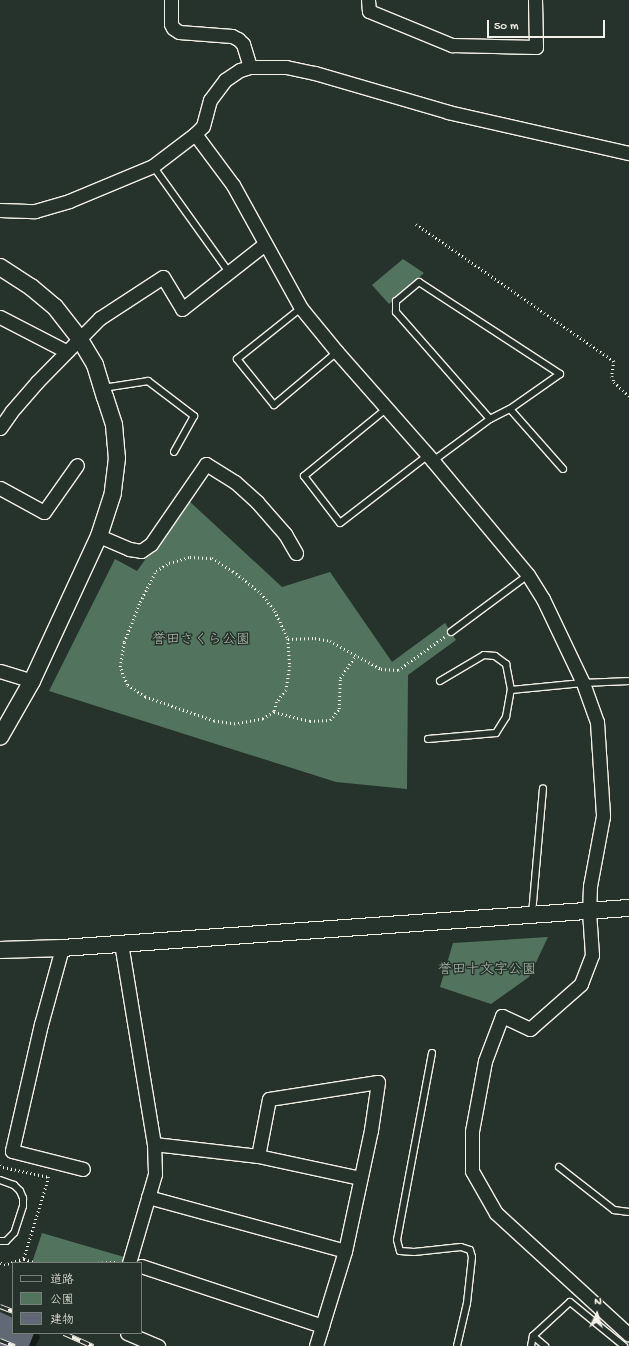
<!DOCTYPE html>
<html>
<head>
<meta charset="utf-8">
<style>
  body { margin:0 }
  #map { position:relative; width:629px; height:1346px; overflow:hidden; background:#26332d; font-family:"Gochi Hand","Klee One",sans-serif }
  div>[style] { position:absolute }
  .green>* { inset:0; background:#52745e }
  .shadow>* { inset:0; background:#0007 }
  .building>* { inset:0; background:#606974 }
  .path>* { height:2.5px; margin-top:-1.25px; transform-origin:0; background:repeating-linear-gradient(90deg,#f4f1e8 0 1px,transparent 0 4px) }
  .roads { filter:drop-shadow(1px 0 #f4f1e8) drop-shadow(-1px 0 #f4f1e8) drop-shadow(0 1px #f4f1e8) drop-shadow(0 -1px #f4f1e8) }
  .service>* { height:6px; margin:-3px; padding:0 3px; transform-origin:3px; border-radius:3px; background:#26332d }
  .minor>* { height:13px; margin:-6.5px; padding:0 6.5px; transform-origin:6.5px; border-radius:6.5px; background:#26332d }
  .tertiary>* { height:16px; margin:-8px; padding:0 8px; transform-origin:8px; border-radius:8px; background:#26332d }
  .rail>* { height:4.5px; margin-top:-2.25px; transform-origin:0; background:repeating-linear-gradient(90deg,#26332d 0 9px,#f4f1e8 0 18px); box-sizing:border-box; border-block:1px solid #f4f1e8 }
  span { translate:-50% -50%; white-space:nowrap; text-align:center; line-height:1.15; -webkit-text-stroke:3px #26332d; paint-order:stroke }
  .park-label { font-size:14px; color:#b3bfb1 }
  .legend { position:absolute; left:12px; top:1262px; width:130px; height:72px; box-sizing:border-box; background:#26332d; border:1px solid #787f78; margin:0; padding:5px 7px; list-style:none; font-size:12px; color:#f4f1e8 }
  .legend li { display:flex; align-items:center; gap:8px; height:20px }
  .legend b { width:20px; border:1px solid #787f78 }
  .north { position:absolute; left:577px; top:1294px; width:40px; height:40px; -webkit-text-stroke:3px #26332d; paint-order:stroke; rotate:4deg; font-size:11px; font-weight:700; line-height:16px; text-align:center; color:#f4f1e8 }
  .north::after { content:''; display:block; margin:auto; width:14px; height:18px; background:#f4f1e8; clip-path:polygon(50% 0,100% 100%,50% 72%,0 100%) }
  .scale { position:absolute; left:487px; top:20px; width:118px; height:18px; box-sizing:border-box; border:2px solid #f4f1e8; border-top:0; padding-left:5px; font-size:12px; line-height:14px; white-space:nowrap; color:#f4f1e8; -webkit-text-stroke:3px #26332d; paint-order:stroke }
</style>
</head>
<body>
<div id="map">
  <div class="green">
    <div style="clip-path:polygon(403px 259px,424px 273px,389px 304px,372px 285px)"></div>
    <div style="clip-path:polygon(188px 500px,282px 587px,330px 572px,392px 662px,445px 623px,456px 640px,408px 675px,407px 789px,336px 782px,49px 691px,115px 559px,137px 571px)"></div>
    <div style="clip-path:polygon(548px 937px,529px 977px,491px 1004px,440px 987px,453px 943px)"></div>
    <div style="clip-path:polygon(42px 1233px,124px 1257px,122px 1263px,32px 1263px)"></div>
  </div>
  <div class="shadow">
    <div style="clip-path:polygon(0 1313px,13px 1319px,13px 1333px,38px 1333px,40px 1337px,36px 1346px,0 1346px)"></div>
  </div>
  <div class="building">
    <div style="clip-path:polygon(0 1312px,13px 1318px,13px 1333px,34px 1333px,29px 1346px,0 1346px)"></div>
  </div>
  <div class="path">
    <div style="left:416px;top:224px;width:241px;rotate:34.7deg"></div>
    <div style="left:614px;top:361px;width:15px;rotate:98deg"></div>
    <div style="left:612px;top:376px;width:6px;rotate:72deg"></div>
    <div style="left:614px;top:382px;width:21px;rotate:43deg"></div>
    <div style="left:288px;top:639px;width:27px;rotate:86deg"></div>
    <div style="left:290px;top:666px;width:24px;rotate:99deg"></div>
    <div style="left:286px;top:690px;width:15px;rotate:127deg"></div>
    <div style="left:277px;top:702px;width:10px;rotate:107deg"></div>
    <div style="left:274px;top:712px;width:13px;rotate:148deg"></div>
    <div style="left:263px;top:719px;width:28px;rotate:170deg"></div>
    <div style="left:235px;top:724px;width:21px;rotate:-172deg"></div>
    <div style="left:214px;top:721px;width:73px;rotate:-160.8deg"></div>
    <div style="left:145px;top:697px;width:22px;rotate:-146deg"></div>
    <div style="left:127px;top:685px;width:19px;rotate:-111deg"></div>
    <div style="left:120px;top:667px;width:25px;rotate:-81deg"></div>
    <div style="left:124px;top:642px;width:43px;rotate:-68.2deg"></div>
    <div style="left:140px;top:602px;width:35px;rotate:-63deg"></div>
    <div style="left:156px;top:571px;width:15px;rotate:-32deg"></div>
    <div style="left:169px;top:563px;width:22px;rotate:-16deg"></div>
    <div style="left:190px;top:557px;width:22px;rotate:3deg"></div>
    <div style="left:212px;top:558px;width:25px;rotate:32deg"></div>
    <div style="left:233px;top:571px;width:36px;rotate:38deg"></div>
    <div style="left:261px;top:593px;width:23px;rotate:52deg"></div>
    <div style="left:275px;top:611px;width:31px;rotate:65deg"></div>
    <div style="left:288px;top:639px;width:27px;rotate:-2deg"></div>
    <div style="left:315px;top:638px;width:15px;rotate:11deg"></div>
    <div style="left:330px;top:641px;width:58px;rotate:28.8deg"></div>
    <div style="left:381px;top:669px;width:17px;rotate:3deg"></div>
    <div style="left:398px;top:670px;width:57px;rotate:-35.7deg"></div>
    <div style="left:274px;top:712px;width:37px;rotate:14deg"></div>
    <div style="left:310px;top:721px;width:20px;rotate:-3deg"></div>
    <div style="left:330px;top:720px;width:14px;rotate:-51deg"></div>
    <div style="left:339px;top:709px;width:31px;rotate:-88deg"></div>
    <div style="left:340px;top:678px;width:28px;rotate:-55deg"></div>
    <div style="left:0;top:1165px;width:4px;rotate:34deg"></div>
    <div style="left:3px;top:1167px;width:47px;rotate:12.3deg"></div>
    <div style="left:49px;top:1177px;width:86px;rotate:107deg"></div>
    <div style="left:24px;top:1259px;width:20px;rotate:162deg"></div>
    <div style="left:5px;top:1265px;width:5px;rotate:-158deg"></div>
    <div style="left:24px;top:1259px;width:14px;rotate:17deg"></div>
    <div style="left:94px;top:1263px;width:21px;rotate:-3deg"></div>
  </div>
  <div class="roads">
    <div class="service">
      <div style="left:153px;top:166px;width:130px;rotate:54.4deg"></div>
      <div style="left:301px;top:308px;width:82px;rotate:141.4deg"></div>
      <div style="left:237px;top:359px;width:59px;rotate:51.2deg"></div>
      <div style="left:274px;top:405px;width:82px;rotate:-40.1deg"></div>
      <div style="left:103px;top:388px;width:46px;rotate:-8.8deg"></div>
      <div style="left:148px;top:381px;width:58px;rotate:37.3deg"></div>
      <div style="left:194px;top:416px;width:41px;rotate:119.1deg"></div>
      <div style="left:386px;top:409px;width:106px;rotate:140.7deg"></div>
      <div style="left:304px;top:476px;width:59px;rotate:52.5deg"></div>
      <div style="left:340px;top:523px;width:110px;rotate:-37.6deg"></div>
      <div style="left:510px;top:409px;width:80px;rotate:48.5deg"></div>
      <div style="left:433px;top:461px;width:71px;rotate:-36.4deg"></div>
      <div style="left:490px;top:419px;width:22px;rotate:-27deg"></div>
      <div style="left:510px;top:409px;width:61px;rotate:-35deg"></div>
      <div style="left:560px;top:374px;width:168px;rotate:-146.9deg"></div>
      <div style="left:419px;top:282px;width:30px;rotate:140deg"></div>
      <div style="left:396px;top:301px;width:11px;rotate:90deg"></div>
      <div style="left:396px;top:312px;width:142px;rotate:48.7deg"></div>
      <div style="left:451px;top:632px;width:96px;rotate:-36.5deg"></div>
      <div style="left:440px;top:681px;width:51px;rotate:-30.6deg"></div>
      <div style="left:484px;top:655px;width:11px;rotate:5deg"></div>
      <div style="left:495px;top:656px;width:14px;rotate:36deg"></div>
      <div style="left:506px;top:664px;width:26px;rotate:79deg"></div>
      <div style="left:428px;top:739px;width:68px;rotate:-5deg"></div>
      <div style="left:496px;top:733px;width:19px;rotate:-58deg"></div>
      <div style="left:506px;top:717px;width:27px;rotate:-80deg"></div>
      <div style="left:511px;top:690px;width:72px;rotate:-5.6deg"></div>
      <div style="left:583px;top:683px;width:46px;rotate:-2.5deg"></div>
      <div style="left:532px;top:914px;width:126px;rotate:-85deg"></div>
      <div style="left:432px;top:1053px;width:190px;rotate:100.6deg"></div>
      <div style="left:397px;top:1240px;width:11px;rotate:75deg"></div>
      <div style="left:400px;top:1251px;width:14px;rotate:4deg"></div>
      <div style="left:414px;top:1252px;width:47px;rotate:-6.1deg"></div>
      <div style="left:461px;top:1247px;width:9px;rotate:18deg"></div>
      <div style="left:470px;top:1250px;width:7px;rotate:74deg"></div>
      <div style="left:472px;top:1257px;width:46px;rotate:96.2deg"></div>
      <div style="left:467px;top:1303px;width:44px;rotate:103.1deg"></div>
      <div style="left:559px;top:1167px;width:70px;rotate:38deg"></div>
      <div style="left:614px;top:1210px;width:15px;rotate:8deg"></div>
      <div style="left:0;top:1180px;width:15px;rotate:20deg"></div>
      <div style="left:14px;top:1185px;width:8px;rotate:45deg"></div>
      <div style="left:20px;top:1191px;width:8px;rotate:67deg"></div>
      <div style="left:23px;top:1198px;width:8px;rotate:90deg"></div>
      <div style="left:23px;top:1206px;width:28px;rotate:108deg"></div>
      <div style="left:14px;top:1233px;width:11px;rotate:135deg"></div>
      <div style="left:6px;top:1241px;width:6px;rotate:180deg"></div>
      <div style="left:533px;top:1336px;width:16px;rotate:40deg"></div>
      <div style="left:531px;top:1346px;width:10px;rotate:-79deg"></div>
      <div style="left:533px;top:1336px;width:50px;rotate:-42.6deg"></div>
      <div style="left:570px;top:1302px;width:70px;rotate:39.2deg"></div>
    </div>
    <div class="minor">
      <div style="left:171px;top:0;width:24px;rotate:90deg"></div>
      <div style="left:171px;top:24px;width:4px;rotate:63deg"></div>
      <div style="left:173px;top:28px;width:7px;rotate:34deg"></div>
      <div style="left:179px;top:32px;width:53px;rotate:4.3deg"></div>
      <div style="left:232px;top:36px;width:7px;rotate:27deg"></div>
      <div style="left:238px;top:39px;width:7px;rotate:45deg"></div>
      <div style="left:243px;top:44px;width:24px;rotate:73deg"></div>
      <div style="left:368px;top:0;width:11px;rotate:85deg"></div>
      <div style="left:369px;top:11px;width:90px;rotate:22.3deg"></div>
      <div style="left:452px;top:45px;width:84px;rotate:1.4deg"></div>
      <div style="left:536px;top:47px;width:47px;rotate:-91.2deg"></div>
      <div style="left:195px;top:134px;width:64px;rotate:53.3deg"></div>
      <div style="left:233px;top:185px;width:141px;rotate:61.1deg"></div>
      <div style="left:301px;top:308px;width:57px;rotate:50.7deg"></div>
      <div style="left:337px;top:352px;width:145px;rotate:48.6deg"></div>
      <div style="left:433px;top:461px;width:148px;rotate:50.2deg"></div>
      <div style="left:528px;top:575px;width:28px;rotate:58deg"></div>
      <div style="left:543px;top:599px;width:93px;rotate:64.5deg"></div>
      <div style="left:583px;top:683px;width:41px;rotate:70.3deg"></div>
      <div style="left:597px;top:722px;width:94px;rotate:86.3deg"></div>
      <div style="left:603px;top:816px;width:71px;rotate:100.5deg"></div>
      <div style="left:590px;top:886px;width:25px;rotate:92deg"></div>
      <div style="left:589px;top:911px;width:44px;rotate:86.1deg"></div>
      <div style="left:592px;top:955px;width:31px;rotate:111deg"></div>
      <div style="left:581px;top:984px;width:68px;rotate:138.6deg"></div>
      <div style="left:530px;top:1029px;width:31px;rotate:-155deg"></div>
      <div style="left:502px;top:1016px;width:48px;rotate:110.7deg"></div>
      <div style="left:485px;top:1061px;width:71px;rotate:100.5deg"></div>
      <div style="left:472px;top:1131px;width:40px;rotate:90deg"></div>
      <div style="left:472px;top:1171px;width:48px;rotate:60.3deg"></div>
      <div style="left:496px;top:1213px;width:180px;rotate:42.5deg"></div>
      <div style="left:0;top:210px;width:35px;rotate:2deg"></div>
      <div style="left:35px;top:211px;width:35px;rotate:-16deg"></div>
      <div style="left:69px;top:201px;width:91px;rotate:-22.6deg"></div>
      <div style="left:153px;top:166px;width:53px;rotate:-37.3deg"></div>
      <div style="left:195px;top:134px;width:11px;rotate:-45deg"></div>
      <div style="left:203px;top:126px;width:27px;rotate:-75deg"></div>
      <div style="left:210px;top:100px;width:25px;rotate:-53deg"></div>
      <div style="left:225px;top:80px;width:18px;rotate:-34deg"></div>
      <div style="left:240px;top:70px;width:10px;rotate:-17deg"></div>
      <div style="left:250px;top:67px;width:36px"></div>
      <div style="left:286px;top:67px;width:30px;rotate:12deg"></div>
      <div style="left:315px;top:73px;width:139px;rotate:16.3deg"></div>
      <div style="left:448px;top:112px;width:186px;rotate:12.8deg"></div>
      <div style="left:0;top:317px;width:74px;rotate:27.3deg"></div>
      <div style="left:0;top:428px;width:19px;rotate:-55deg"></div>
      <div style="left:11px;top:412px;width:40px;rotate:-49deg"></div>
      <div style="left:37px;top:382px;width:90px;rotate:-45.5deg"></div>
      <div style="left:100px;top:318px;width:75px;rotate:-33.1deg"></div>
      <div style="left:163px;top:277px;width:37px;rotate:59deg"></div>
      <div style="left:182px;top:309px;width:105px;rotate:-38.1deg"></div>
      <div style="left:0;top:488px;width:50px;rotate:28.6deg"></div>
      <div style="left:44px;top:512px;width:57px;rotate:-54.9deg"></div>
      <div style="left:99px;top:536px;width:33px;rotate:23deg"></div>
      <div style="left:129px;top:549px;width:12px;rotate:9deg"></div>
      <div style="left:141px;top:551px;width:12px;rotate:-35deg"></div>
      <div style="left:151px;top:544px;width:97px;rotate:-55.5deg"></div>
      <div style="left:206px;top:464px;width:34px;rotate:32deg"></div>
      <div style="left:235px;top:482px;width:30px;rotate:42deg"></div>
      <div style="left:257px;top:502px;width:43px;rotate:48.8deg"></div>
      <div style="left:285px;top:534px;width:22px;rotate:60deg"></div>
      <div style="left:0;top:671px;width:34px;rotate:17deg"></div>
      <div style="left:121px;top:943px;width:204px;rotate:80.7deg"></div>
      <div style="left:154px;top:1144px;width:30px;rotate:88deg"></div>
      <div style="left:155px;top:1174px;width:93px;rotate:106.3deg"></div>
      <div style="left:62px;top:948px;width:79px;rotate:105.4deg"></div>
      <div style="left:41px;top:1024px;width:130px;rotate:102.9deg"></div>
      <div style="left:12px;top:1151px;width:73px;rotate:14.2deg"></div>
      <div style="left:154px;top:1144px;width:105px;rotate:6.6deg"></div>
      <div style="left:258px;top:1156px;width:104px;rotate:12.2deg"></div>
      <div style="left:258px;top:1156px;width:58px;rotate:-79.1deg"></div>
      <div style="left:269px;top:1099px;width:110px;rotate:-8.9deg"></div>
      <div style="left:378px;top:1082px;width:49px;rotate:98.3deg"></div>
      <div style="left:371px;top:1130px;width:124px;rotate:102.1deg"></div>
      <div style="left:345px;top:1251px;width:99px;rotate:107deg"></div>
      <div style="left:148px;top:1197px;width:204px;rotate:15.3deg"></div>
      <div style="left:141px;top:1266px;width:191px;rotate:18.3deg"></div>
      <div style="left:127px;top:1333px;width:34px;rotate:23deg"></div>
    </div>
    <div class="tertiary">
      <div style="left:0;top:267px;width:37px;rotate:33deg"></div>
      <div style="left:31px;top:287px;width:31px;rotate:40deg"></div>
      <div style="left:55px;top:307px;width:39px;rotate:52deg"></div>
      <div style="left:79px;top:338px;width:31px;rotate:59deg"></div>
      <div style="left:95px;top:365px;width:34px;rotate:73deg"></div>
      <div style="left:105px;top:397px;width:29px;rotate:72deg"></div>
      <div style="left:114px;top:425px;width:33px;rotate:85deg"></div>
      <div style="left:117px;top:458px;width:35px;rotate:97deg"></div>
      <div style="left:113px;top:493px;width:45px;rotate:108deg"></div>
      <div style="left:99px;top:536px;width:160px;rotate:114.8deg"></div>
      <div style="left:32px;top:681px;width:64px;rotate:119.7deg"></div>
      <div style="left:0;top:950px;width:62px;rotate:-1.8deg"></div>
      <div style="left:62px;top:948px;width:568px;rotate:-4.04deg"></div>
    </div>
  </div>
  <div class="rail">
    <div style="left:0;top:1306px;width:14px;rotate:21deg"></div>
    <div style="left:64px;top:1333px;width:32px;rotate:24deg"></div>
    <div style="left:0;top:1340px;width:16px;rotate:22deg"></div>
  </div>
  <div class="park-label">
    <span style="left:201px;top:641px">誉田さくら公園</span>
    <span style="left:487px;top:971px">誉田十文字公園</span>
  </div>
  <ul class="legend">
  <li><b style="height:5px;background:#26332d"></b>道路</li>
  <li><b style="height:11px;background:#52745e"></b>公園</li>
  <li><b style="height:11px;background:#606974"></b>建物</li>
  </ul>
  <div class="north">N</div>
  <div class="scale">50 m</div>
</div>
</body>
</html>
